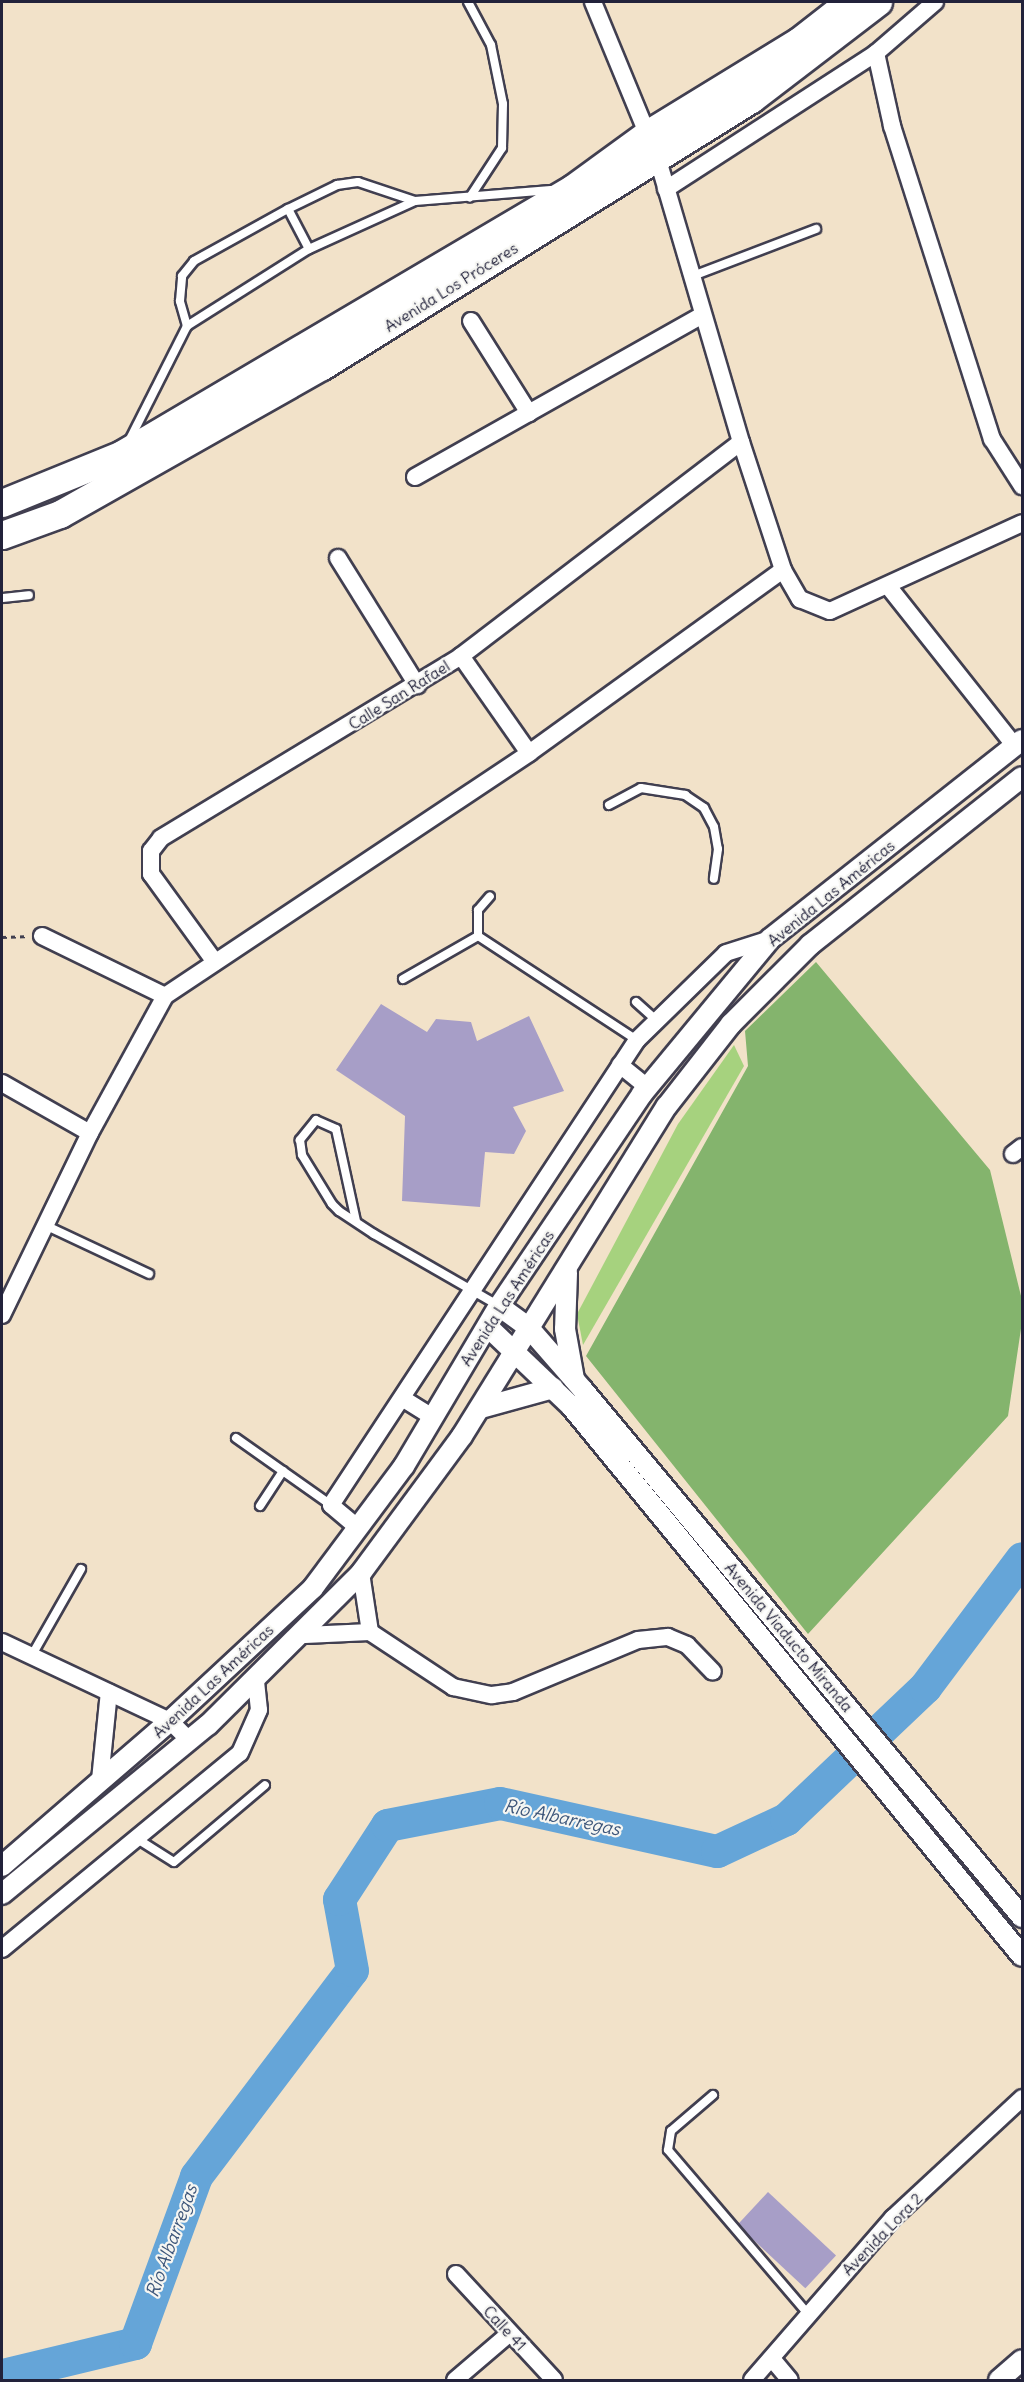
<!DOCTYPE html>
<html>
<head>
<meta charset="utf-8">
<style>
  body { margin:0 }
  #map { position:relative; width:1024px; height:2382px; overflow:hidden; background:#f2e2c9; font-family:Delius,sans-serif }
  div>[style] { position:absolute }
  .green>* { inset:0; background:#a6d27e }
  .forest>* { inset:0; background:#84b46d }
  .river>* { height:33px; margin:-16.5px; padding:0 16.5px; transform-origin:16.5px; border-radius:16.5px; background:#65a5d8 }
  .building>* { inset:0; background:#a79ec7; transform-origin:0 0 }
  .path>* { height:3px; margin-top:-1.5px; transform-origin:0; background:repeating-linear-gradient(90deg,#413f50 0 4.5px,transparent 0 9px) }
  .roads { filter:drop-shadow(2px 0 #413f50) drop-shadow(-2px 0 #413f50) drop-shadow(0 2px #413f50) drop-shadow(0 -2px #413f50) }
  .service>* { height:8px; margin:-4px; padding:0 4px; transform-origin:4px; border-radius:4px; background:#fff }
  .minor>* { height:16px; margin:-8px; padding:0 8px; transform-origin:8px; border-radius:8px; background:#fff }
  .tertiary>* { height:20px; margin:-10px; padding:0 10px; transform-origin:10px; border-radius:10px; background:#fff }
  .trunk>* { height:27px; margin:-13.5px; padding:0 13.5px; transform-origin:13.5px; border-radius:13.5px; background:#fff }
  span { translate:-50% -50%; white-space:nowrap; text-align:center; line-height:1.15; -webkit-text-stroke:4.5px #f6f6f2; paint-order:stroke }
  .street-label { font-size:16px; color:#22223b }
  .water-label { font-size:18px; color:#3d567a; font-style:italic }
  .frame { position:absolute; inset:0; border:3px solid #22223b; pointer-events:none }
</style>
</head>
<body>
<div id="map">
  <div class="green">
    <div style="clip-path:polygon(734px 1045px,744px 1066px,583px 1345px,577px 1314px,678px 1124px)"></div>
  </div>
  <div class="forest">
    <div style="clip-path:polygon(816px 962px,990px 1170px,1022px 1300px,1022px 1322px,1008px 1416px,808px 1634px,586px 1356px,748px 1066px,745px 1031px)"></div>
  </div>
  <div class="river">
    <div style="left:2px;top:2375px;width:137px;rotate:-13.5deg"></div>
    <div style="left:135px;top:2343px;width:178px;rotate:-69.9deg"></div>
    <div style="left:196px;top:2176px;width:258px;rotate:-52.9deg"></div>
    <div style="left:352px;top:1970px;width:72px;rotate:-100.4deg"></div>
    <div style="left:339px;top:1899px;width:88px;rotate:-57deg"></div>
    <div style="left:387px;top:1825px;width:115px;rotate:-11deg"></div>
    <div style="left:500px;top:1803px;width:222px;rotate:12.5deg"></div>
    <div style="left:717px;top:1851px;width:76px;rotate:-24.9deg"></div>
    <div style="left:786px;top:1819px;width:192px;rotate:-43.5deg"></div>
    <div style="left:925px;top:1687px;width:161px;rotate:-53.1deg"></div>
  </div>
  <div class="building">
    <div style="clip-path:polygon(381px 1004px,427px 1032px,436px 1019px,471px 1022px,477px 1041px,529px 1016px,564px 1091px,513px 1107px,526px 1131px,514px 1154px,485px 1152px,480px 1207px,402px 1201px,405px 1116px,336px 1070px)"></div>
    <div style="left:768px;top:2192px;width:93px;height:45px;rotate:43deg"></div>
  </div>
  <div class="path">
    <div style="left:2px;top:937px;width:23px;rotate:-2deg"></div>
  </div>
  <div class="roads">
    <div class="service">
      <div style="left:468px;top:2px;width:49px;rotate:61.9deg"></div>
      <div style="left:491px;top:45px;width:60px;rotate:78.5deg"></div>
      <div style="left:503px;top:104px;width:44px;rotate:91.3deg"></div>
      <div style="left:502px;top:148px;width:59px;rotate:123.1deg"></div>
      <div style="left:288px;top:209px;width:45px;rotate:62.3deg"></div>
      <div style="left:690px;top:277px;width:135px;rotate:-20.9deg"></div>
      <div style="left:187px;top:326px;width:26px;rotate:-106deg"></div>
      <div style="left:180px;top:301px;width:25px;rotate:-85deg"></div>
      <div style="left:182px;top:276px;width:19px;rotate:-51deg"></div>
      <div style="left:194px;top:261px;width:107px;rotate:-29deg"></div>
      <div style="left:288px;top:209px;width:55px;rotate:-26.1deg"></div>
      <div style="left:337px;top:185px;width:21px;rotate:-8deg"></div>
      <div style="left:358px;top:182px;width:60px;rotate:18.4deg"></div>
      <div style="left:130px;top:439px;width:127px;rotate:-63.2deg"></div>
      <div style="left:187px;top:326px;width:144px;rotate:-32.3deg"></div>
      <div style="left:309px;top:249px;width:116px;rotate:-24.4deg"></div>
      <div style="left:415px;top:201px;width:136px;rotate:-4.6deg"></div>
      <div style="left:2px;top:598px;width:27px;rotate:-6deg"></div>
      <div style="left:609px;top:805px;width:36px;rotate:-28deg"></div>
      <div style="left:641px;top:788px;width:45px;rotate:9deg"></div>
      <div style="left:685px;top:795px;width:23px;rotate:34deg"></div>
      <div style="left:704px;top:808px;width:21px;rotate:62deg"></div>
      <div style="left:714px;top:827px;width:22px;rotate:80deg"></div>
      <div style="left:718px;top:849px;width:30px;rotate:98deg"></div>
      <div style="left:478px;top:936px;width:190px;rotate:33.2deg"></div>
      <div style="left:478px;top:936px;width:26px;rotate:-90deg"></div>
      <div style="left:478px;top:910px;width:18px;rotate:-49deg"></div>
      <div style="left:403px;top:979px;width:86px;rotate:-29.8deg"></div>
      <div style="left:636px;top:1002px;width:27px;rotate:42deg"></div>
      <div style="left:356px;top:1221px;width:94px;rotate:-102.3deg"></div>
      <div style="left:336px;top:1129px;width:22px;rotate:-156deg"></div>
      <div style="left:316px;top:1120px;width:26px;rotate:129deg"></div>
      <div style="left:300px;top:1140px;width:15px;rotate:82deg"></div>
      <div style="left:302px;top:1155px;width:57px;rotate:58.5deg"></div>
      <div style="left:332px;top:1204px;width:10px;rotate:45deg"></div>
      <div style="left:339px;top:1211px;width:42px;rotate:33.3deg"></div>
      <div style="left:374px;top:1234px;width:144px;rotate:29.9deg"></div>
      <div style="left:45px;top:1225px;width:115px;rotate:25.2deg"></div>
      <div style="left:236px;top:1438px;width:116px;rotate:35.2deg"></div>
      <div style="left:260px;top:1506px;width:42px;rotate:-56.7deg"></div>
      <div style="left:32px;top:1655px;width:99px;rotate:-60.3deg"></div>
      <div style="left:139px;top:1840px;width:41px;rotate:32.2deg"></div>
      <div style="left:174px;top:1862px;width:119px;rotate:-40.2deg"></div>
      <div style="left:713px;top:2095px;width:55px;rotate:139.4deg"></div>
      <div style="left:671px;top:2131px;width:19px;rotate:99deg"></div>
      <div style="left:668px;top:2150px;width:217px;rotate:49.5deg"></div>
    </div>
    <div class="minor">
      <div style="left:593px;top:2px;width:171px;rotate:67.6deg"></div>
      <div style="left:658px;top:160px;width:294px;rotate:73.6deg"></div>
      <div style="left:741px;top:442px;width:135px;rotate:71.8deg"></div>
      <div style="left:783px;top:570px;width:34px;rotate:60deg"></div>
      <div style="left:800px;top:599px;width:32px;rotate:22deg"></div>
      <div style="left:830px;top:611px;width:211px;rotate:-24.6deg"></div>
      <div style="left:876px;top:53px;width:75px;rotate:77.6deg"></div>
      <div style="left:892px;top:126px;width:329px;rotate:72.3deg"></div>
      <div style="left:992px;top:439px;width:56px;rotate:57.4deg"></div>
      <div style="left:666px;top:189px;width:250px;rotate:-32.9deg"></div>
      <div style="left:876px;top:53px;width:78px;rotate:-40.8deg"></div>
      <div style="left:471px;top:321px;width:109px;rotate:57.8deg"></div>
      <div style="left:415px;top:477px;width:330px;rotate:-29.4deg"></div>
      <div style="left:338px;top:558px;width:150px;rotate:58.1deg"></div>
      <div style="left:888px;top:586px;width:204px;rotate:51.6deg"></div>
      <div style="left:461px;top:656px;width:118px;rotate:55deg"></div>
      <div style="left:42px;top:936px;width:137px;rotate:26deg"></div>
      <div style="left:215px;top:962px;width:109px;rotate:-126deg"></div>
      <div style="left:151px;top:874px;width:23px;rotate:-90deg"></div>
      <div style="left:151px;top:851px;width:16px;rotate:-52deg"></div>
      <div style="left:161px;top:838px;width:351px;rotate:-31.2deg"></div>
      <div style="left:461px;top:656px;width:352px;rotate:-37.4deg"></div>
      <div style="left:620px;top:1065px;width:35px;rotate:39deg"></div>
      <div style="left:2px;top:1083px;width:101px;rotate:29.6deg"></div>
      <div style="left:1013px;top:1154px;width:11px;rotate:-38deg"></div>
      <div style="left:2px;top:1315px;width:202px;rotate:-64.2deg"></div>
      <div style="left:90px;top:1133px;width:156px;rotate:-61.3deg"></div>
      <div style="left:165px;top:996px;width:438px;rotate:-33.7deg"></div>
      <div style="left:529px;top:753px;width:313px;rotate:-35.8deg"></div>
      <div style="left:402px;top:1398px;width:34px;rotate:32deg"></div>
      <div style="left:357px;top:1527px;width:34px;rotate:-140deg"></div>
      <div style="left:331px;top:1505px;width:557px;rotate:-56.65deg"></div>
      <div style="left:637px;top:1040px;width:124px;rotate:-44.3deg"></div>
      <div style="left:726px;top:953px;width:46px;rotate:-17.7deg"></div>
      <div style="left:361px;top:1573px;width:60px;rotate:81.3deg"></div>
      <div style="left:305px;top:1635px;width:65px;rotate:-2.6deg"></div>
      <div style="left:370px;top:1632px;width:100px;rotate:33.5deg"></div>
      <div style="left:453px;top:1687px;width:40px;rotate:12deg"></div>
      <div style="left:492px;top:1695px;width:21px;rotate:-8deg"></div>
      <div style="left:513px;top:1692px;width:135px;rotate:-22.6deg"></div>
      <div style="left:638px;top:1640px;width:30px;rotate:-6deg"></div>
      <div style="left:668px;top:1637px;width:21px;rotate:23deg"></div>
      <div style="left:687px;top:1645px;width:37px;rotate:46deg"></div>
      <div style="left:2px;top:1642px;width:186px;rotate:25.2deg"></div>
      <div style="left:170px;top:1721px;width:27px;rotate:45deg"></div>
      <div style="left:100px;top:1780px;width:88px;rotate:-84.2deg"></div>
      <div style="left:2px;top:1949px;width:308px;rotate:-39.5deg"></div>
      <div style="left:240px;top:1753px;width:47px;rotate:-66.2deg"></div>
      <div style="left:259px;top:1710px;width:30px;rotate:-96deg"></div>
      <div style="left:456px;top:2274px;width:144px;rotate:47.2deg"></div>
      <div style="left:773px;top:2360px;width:26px;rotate:50deg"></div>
      <div style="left:455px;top:2380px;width:72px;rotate:-40.5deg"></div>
      <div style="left:752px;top:2380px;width:215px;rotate:-49deg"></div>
      <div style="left:893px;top:2218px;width:176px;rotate:-42.9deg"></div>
    </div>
    <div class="tertiary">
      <div style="left:567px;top:1273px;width:56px;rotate:92deg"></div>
      <div style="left:565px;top:1329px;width:51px;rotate:79.8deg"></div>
      <div style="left:499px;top:1306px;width:37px;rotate:36deg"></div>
      <div style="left:529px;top:1328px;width:82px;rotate:48.9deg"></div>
      <div style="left:583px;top:1390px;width:686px;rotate:50.21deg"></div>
      <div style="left:488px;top:1327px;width:115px;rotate:43.6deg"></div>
      <div style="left:571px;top:1406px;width:711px;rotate:50.65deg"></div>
      <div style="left:481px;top:1408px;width:75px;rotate:-15.5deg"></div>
      <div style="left:2px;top:1866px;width:222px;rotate:-40.8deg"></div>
      <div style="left:170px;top:1721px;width:195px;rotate:-42.9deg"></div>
      <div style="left:313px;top:1588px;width:152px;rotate:-53.3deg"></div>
      <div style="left:404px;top:1466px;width:186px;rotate:-59.3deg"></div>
      <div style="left:499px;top:1306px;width:256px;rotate:-56deg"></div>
      <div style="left:642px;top:1094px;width:201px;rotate:-50.4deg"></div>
      <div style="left:770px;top:939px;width:321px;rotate:-38.3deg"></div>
      <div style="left:2px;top:1894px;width:266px;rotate:-39.4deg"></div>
      <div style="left:208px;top:1725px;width:216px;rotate:-44.8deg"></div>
      <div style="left:361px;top:1573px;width:170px;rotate:-53.6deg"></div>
      <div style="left:462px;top:1436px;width:388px;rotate:-58.2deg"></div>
      <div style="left:667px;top:1106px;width:104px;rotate:-52deg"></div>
      <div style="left:731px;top:1024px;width:112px;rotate:-45deg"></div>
      <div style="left:810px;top:945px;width:270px;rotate:-38.4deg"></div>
      <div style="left:999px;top:2380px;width:30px;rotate:-41deg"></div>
    </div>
    <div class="trunk">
      <div style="left:2px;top:503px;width:130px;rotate:-22.2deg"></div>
      <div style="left:122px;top:454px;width:524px;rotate:-30.53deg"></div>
      <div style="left:573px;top:188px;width:92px;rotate:-36.1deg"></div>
      <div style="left:647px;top:134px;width:178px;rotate:-31.5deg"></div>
      <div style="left:799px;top:41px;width:63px;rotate:-38deg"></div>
      <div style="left:2px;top:535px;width:62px;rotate:-19.9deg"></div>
      <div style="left:60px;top:514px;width:301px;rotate:-29.5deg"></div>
      <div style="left:322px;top:366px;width:505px;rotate:-31.9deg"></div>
      <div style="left:751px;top:99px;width:160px;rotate:-37.4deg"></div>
    </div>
  </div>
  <div class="street-label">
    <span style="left:451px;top:287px;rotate:-32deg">Avenida Los Próceres</span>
    <span style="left:399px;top:695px;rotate:-32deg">Calle San Rafael</span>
    <span style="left:831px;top:893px;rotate:-39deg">Avenida Las Américas</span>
    <span style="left:507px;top:1298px;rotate:-57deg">Avenida Las Américas</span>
    <span style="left:789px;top:1637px;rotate:50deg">Avenida Viaducto Miranda</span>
    <span style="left:213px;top:1681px;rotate:-43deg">Avenida Las Américas</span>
    <span style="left:882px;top:2234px;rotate:-46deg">Avenida Lora 2</span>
    <span style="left:505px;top:2328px;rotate:47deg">Calle 41</span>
  </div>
  <div class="water-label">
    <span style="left:562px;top:1818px;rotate:12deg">Río Albarregas</span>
    <span style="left:172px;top:2241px;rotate:-70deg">Río Albarregas</span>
  </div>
  <div class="frame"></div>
</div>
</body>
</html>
